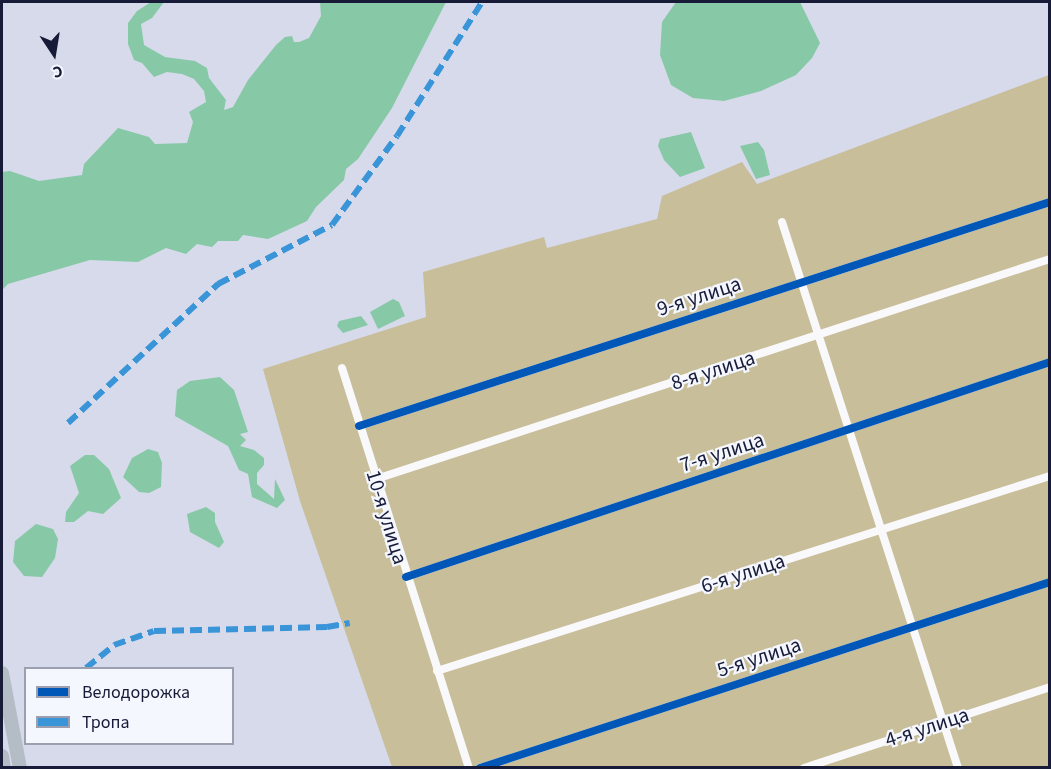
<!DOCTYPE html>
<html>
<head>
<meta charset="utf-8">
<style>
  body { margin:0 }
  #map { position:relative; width:1051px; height:769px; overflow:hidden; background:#d6daeb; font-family:"Source Sans 3",sans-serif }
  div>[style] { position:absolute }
  .green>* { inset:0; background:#c8be9a }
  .water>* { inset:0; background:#87c9a6 }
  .minor>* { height:8px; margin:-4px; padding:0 4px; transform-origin:4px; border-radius:4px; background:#f9f9fc }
  .trunk>* { height:14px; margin:-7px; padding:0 7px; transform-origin:7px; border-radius:7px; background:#b4bdc6 }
  .quiet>* { height:6px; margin-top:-3px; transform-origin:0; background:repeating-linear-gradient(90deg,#3994d8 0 12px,transparent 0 18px) }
  .cycleway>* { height:8px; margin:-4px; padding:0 4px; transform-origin:4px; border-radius:4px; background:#0057b8 }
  span { translate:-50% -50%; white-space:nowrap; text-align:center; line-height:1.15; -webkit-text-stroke:4.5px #f5f7ff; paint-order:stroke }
  .street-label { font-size:21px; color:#171b37 }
  .frame { position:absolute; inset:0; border:3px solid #171b37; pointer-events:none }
  .legend { position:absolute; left:24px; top:667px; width:210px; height:78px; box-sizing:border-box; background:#f5f7ff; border:2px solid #9c9faf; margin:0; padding:8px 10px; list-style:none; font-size:18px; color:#171b37 }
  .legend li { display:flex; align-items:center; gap:12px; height:30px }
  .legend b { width:30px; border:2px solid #9c9faf }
  .north { position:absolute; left:24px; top:24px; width:60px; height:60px; -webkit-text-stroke:4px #f5f7ff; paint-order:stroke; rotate:168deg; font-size:16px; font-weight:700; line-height:24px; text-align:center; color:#171b37 }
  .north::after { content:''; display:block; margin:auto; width:21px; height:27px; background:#171b37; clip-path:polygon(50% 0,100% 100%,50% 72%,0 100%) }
</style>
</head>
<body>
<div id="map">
  <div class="green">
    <div style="clip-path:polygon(1049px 75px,1049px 767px,392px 767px,300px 501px,263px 369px,426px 317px,423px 272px,544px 237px,547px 248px,657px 219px,662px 196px,742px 162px,757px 184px)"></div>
  </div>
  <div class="water">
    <div style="clip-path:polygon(151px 2px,164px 2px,152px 18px,141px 24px,144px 45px,165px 57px,195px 61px,207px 68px,209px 78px,226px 100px,224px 110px,233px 107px,248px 80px,276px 45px,285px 37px,292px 36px,294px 42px,299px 42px,309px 38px,321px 16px,320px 2px,446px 2px,392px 108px,358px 159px,346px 169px,344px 180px,316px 207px,307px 221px,268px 239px,243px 235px,238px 241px,218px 241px,212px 247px,197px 244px,186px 254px,166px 248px,138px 262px,90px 260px,8px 284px,2px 290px,2px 172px,10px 171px,39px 181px,82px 175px,84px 164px,118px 128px,149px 137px,155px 144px,187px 143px,193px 122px,189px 112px,206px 102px,204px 91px,194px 79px,182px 74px,167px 72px,154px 77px,142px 63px,134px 60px,128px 44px,128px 23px,137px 11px)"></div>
    <div style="clip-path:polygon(676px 2px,800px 2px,820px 43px,812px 58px,796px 75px,761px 91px,724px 101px,693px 98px,671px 85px,660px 55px,662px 22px)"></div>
    <div style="clip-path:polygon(691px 132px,705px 168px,680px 177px,664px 160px,658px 146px,660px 139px)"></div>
    <div style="clip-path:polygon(758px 142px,764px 150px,770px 175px,756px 179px,740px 146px)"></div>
    <div style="clip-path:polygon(393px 299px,399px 302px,405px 316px,378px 329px,370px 312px)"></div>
    <div style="clip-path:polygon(361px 316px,368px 325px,343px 333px,337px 326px,339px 321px)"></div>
    <div style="clip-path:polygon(220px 377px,234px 390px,248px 432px,240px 434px,246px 440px,240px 446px,254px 450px,264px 458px,264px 465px,257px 473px,257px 484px,274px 499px,275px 479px,285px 500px,277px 508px,252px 497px,248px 474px,239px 470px,228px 446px,175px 416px,177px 390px,190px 381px)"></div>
    <div style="clip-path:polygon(148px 449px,158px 452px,162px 463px,161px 487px,149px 493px,139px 492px,123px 477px,132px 458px)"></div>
    <div style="clip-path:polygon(85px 455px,94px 455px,109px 469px,121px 498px,103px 514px,88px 511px,74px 522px,65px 522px,66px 512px,79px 493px,70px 466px)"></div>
    <div style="clip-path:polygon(206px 507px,215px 513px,215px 522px,224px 542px,219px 548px,190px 532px,187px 514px)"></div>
    <div style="clip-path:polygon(36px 524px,53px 529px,58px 539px,55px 558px,42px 577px,24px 576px,13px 562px,15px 541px)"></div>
  </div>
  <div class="minor">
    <div style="left:782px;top:222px;width:574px;rotate:72.13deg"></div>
    <div style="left:342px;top:368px;width:420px;rotate:72.4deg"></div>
    <div style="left:359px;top:426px;width:726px;rotate:-17.96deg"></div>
    <div style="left:376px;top:479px;width:709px;rotate:-18.08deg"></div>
    <div style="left:406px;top:577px;width:679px;rotate:-18.46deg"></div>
    <div style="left:437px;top:671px;width:643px;rotate:-17.65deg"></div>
    <div style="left:480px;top:768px;width:600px;rotate:-18.07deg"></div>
    <div style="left:804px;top:768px;width:259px;rotate:-18.2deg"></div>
  </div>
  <div class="trunk">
    <div style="left:2px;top:673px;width:97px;rotate:79.3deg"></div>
    <div style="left:2px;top:756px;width:12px;rotate:81deg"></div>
  </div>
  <div class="quiet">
    <div style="left:68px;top:423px;width:205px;rotate:-42.8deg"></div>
    <div style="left:218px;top:284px;width:128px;rotate:-27.4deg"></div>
    <div style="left:332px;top:225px;width:110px;rotate:-53.9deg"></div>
    <div style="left:397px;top:136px;width:159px;rotate:-57.6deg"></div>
    <div style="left:86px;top:668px;width:36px;rotate:-39deg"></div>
    <div style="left:114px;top:645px;width:42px;rotate:-19.3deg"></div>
    <div style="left:154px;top:631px;width:173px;rotate:-1.3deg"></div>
    <div style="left:327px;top:627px;width:23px;rotate:-10deg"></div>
  </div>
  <div class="cycleway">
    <div style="left:359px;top:426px;width:726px;rotate:-17.96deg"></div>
    <div style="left:406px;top:577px;width:679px;rotate:-18.46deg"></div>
    <div style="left:480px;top:768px;width:600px;rotate:-18.07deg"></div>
  </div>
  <div class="street-label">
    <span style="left:699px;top:296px;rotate:-18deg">9-я улица</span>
    <span style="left:713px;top:370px;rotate:-18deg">8-я улица</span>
    <span style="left:722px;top:452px;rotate:-18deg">7-я улица</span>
    <span style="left:387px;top:517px;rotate:73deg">10-я улица</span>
    <span style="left:743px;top:573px;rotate:-18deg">6-я улица</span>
    <span style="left:759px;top:657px;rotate:-18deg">5-я улица</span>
    <span style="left:927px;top:727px;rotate:-18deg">4-я улица</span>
  </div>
  <div class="frame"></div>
  <ul class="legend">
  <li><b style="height:8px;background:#0057b8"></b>Велодорожка</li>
  <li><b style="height:8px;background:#3994d8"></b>Тропа</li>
  </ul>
  <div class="north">С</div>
</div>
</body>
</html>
